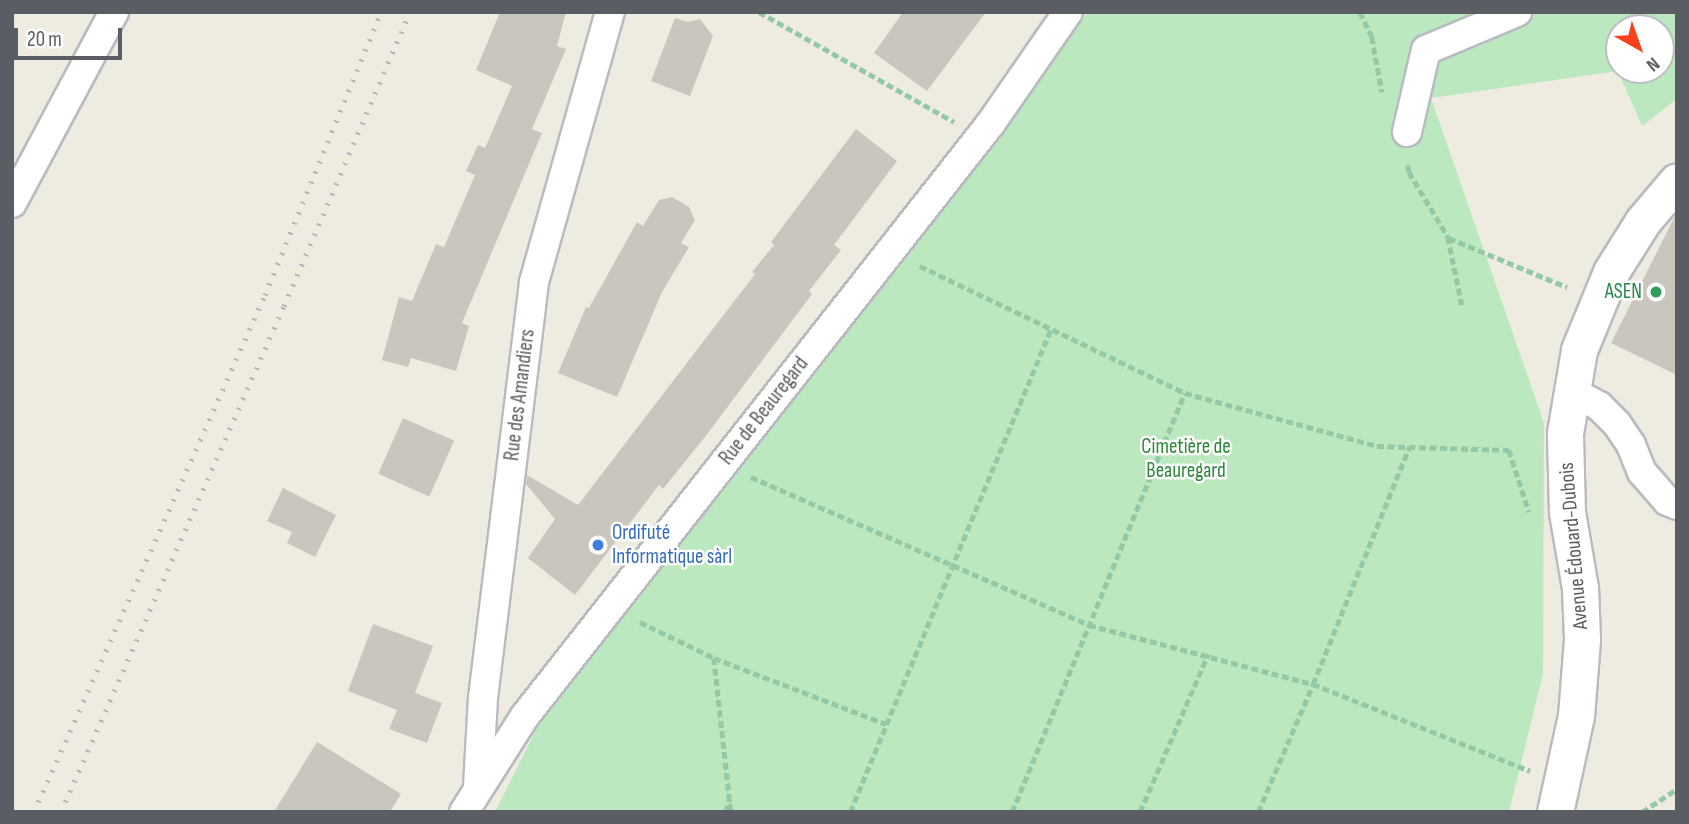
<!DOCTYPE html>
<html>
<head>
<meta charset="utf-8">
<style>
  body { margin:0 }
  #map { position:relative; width:1689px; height:824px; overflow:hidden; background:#eeece1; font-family:"Sofia Sans Condensed",sans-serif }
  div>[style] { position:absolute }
  .green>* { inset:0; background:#bbe8bf }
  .building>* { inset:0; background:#c9c6be; transform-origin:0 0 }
  .path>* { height:4.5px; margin-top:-2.25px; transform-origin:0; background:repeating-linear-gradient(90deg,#94c9a7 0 7px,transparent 0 10.5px) }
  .roads { filter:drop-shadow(2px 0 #b9bbc1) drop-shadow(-2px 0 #b9bbc1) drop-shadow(0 2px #b9bbc1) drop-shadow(0 -2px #b9bbc1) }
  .minor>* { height:28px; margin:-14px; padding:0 14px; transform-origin:14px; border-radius:14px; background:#fff }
  .tertiary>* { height:35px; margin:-17.5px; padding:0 17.5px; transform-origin:17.5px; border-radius:17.5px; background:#fff }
  .rail>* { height:5px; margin-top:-2.5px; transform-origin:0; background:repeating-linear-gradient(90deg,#b5b6b6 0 2px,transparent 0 11px) }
  .dots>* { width:19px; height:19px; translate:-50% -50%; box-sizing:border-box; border:4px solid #fff; border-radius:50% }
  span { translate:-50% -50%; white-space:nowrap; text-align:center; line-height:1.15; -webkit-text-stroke:5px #fff; paint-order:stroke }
  .leisure-label { font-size:21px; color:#27864d }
  .right { translate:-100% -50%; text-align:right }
  .street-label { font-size:21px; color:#5a5d63 }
  .park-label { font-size:21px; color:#2e8739 }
  .shop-label { font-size:21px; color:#366cbe }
  .left { translate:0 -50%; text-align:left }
  .frame { position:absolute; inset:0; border:14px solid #5a5d63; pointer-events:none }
  .north { position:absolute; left:1605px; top:14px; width:70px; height:70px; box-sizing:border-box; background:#fff; border:2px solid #bdbec1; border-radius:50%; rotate:140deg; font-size:19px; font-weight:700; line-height:28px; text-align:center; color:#5a5d63 }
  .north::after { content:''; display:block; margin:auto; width:24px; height:32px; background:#f8411d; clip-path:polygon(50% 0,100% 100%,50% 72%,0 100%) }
  .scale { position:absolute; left:14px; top:28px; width:108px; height:32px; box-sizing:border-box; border:4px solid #5a5d63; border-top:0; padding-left:9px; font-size:21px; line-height:24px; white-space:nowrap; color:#5a5d63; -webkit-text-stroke:5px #fff; paint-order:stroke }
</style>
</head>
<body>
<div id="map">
  <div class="green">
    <div style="clip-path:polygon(evenodd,1088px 12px,1677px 12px,1677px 99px,1642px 126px,1618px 71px,1431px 98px,1544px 423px,1543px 674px,1509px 812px,495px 812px,537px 728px,1088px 12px,1619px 28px,1661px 28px,1661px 70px,1619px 70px,1619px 28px)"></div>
  </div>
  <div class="building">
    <div style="clip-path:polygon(500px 12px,566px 12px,557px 46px,566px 49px,532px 129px,542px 133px,462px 323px,469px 326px,456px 371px,411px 358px,408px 367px,382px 360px,399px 297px,412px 301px,436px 244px,444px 247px,475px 175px,466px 171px,478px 145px,485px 148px,512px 86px,476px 70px)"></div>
    <div style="clip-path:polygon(903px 12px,986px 12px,927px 91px,874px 53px)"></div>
    <div style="clip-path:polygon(675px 18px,688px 22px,700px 19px,713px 36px,690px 96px,651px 81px)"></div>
    <div style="clip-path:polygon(856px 129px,897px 161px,834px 245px,841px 250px,809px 291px,812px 294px,708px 433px,663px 489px,659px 485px,575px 595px,528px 558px,555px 519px,526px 484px,527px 475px,578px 505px,755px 274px,752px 272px,774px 245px,771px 242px)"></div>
    <div style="clip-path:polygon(672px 197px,689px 207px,695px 220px,681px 243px,689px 247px,662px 292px,617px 397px,558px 373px,586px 307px,589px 308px,637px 222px,643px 226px,659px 200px)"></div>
    <div style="clip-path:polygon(1677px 212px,1677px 375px,1611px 343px)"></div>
    <div style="left:403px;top:418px;width:56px;height:61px;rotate:24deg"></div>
    <div style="clip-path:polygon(283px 488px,336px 515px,315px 557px,287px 543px,292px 532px,267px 521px)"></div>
    <div style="clip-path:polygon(373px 624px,433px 646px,415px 693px,442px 703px,427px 743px,389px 729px,397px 710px,348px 691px)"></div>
    <div style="clip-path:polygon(317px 742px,401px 794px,390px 812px,274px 812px)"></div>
  </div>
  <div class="path">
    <div style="left:759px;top:12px;width:224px;rotate:29.4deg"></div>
    <div style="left:1360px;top:12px;width:28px;rotate:64deg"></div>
    <div style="left:1372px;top:37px;width:56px;rotate:79.7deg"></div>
    <div style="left:1408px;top:165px;width:7px;rotate:82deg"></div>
    <div style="left:1409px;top:172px;width:76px;rotate:59deg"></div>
    <div style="left:1448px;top:237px;width:69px;rotate:78.4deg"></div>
    <div style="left:1449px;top:238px;width:128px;rotate:22.6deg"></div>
    <div style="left:920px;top:266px;width:294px;rotate:25.6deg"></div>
    <div style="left:1185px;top:393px;width:199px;rotate:15.4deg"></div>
    <div style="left:1377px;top:446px;width:132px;rotate:1.7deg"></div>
    <div style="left:1509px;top:450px;width:65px;rotate:72.1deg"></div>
    <div style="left:751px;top:477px;width:369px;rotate:23.6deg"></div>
    <div style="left:1089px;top:625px;width:232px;rotate:14.8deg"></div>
    <div style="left:1313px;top:684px;width:256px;rotate:-67.9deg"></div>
    <div style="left:640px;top:622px;width:82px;rotate:25.9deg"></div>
    <div style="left:714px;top:658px;width:155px;rotate:83.7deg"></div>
    <div style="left:714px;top:658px;width:184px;rotate:21deg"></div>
    <div style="left:725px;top:812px;width:12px;rotate:-70deg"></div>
    <div style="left:850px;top:812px;width:523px;rotate:-67.41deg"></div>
    <div style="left:1012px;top:812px;width:453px;rotate:-67.6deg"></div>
    <div style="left:1140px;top:812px;width:172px;rotate:-66.7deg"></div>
    <div style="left:1258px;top:812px;width:139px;rotate:-66.7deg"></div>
    <div style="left:1313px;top:684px;width:234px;rotate:21.8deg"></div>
    <div style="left:1642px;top:812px;width:42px;rotate:-33.3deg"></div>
  </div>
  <div class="roads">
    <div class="minor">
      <div style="left:1407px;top:132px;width:84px;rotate:-77deg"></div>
      <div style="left:1426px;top:50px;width:99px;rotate:-22.7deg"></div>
      <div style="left:12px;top:203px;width:217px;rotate:-61.9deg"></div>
      <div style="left:1571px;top:391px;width:32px;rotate:28deg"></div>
      <div style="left:1599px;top:406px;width:25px;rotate:45deg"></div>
      <div style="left:1617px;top:424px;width:25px;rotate:56deg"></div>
      <div style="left:1631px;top:445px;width:29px;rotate:68deg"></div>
      <div style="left:1642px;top:472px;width:38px;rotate:49deg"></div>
      <div style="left:1667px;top:501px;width:11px;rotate:22deg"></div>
      <div style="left:478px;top:787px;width:89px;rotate:-86.8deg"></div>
      <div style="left:483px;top:698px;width:419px;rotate:-83deg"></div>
      <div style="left:534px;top:282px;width:280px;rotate:-74.3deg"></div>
      <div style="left:464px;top:812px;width:114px;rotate:-57.6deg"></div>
      <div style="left:525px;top:716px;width:754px;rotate:-51.84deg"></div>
      <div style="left:991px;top:123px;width:135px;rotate:-55.3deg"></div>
    </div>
    <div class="tertiary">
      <div style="left:1555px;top:812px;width:98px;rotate:-77.7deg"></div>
      <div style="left:1576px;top:716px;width:77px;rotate:-85.5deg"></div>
      <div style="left:1582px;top:639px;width:51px;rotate:-92.2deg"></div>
      <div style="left:1580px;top:588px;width:77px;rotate:-99.7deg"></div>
      <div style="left:1567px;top:512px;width:79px;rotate:-91.5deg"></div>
      <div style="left:1565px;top:433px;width:84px;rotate:-80.4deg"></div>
      <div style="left:1579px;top:350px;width:84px;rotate:-67.7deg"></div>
      <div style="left:1611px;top:272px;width:60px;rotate:-57.9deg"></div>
      <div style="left:1643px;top:221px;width:52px;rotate:-49.6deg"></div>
    </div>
  </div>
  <div class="rail">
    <div style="left:34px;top:812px;width:566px;rotate:-65.92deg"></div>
    <div style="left:265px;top:295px;width:306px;rotate:-67.7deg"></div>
    <div style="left:61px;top:812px;width:553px;rotate:-66.22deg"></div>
    <div style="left:284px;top:306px;width:320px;rotate:-66.8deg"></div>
  </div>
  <div class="dots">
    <div style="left:1656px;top:292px;background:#2e9e5b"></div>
    <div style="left:598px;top:545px;background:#3f7fe0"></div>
  </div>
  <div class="leisure-label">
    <span class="right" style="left:1642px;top:292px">ASEN</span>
  </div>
  <div class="street-label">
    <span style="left:520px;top:395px;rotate:-83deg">Rue des Amandiers</span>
    <span style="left:764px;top:411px;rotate:-52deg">Rue de Beauregard</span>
    <span style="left:1574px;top:546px;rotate:-95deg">Avenue Édouard-Dubois</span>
  </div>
  <div class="park-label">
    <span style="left:1186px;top:459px">Cimetière de<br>Beauregard</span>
  </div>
  <div class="shop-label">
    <span class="left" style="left:612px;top:545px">Ordifuté<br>Informatique sàrl</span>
  </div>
  <div class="frame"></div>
  <div class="north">N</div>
  <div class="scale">20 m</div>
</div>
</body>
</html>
